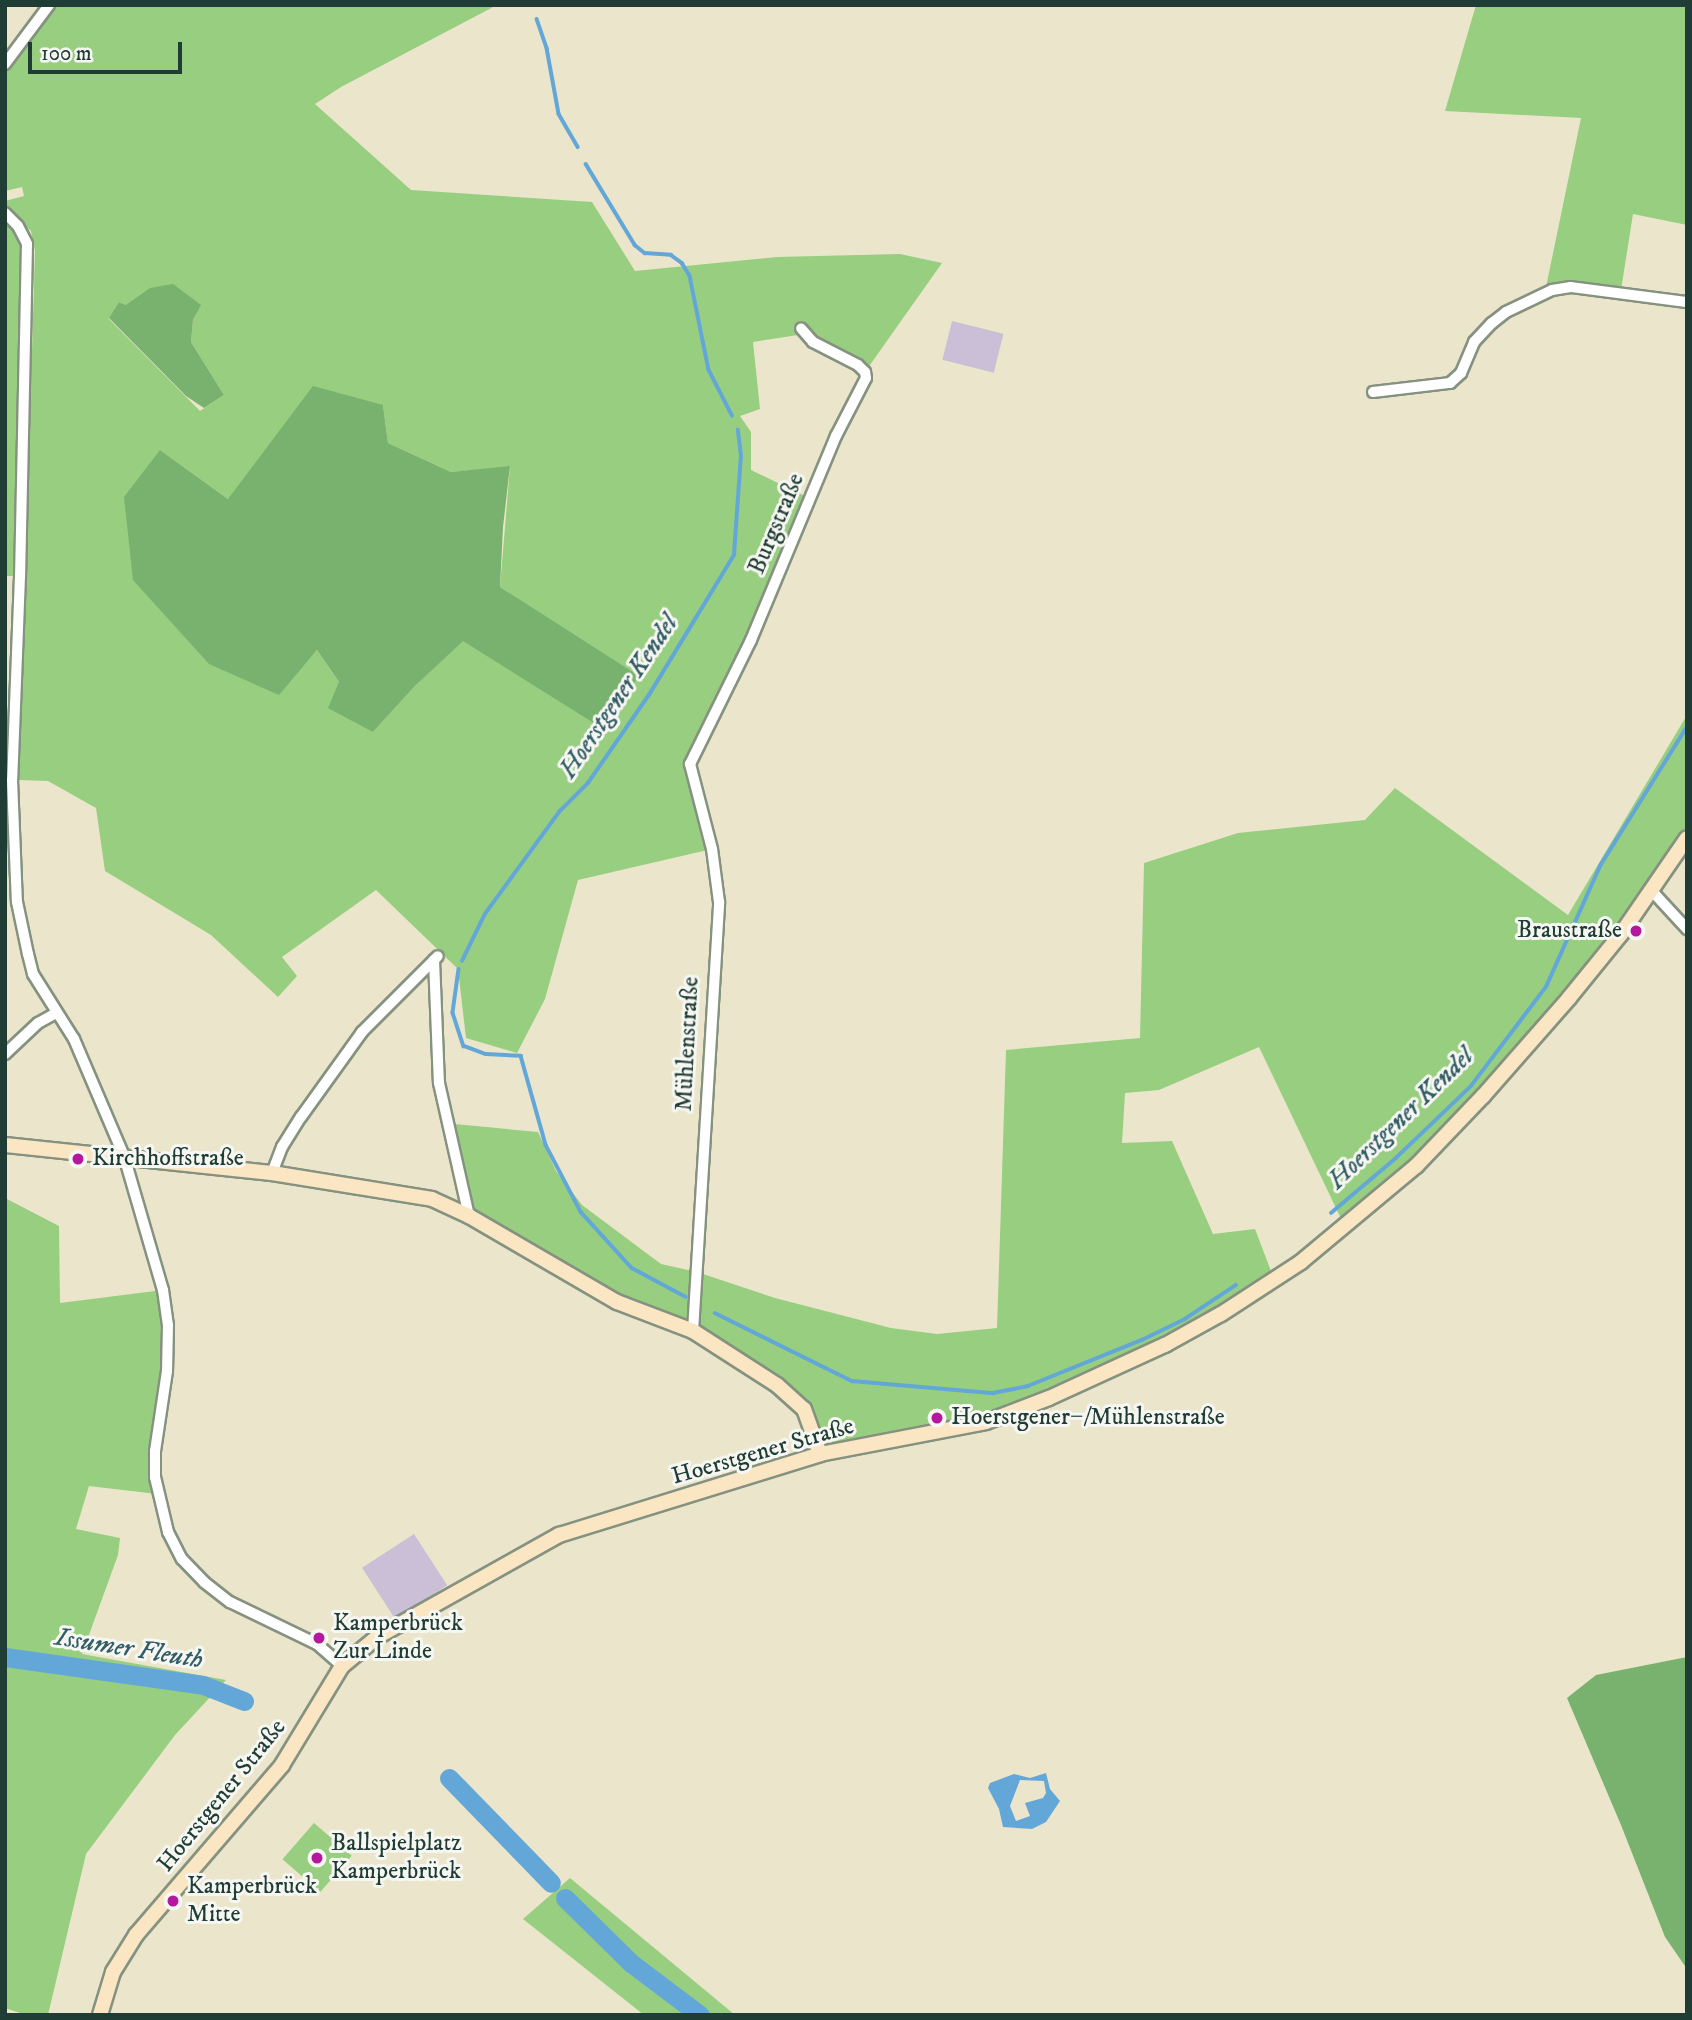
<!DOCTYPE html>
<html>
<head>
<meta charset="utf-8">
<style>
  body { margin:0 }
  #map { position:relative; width:1692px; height:2020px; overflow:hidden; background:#ebe6cb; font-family:"IM FELL DW Pica",serif }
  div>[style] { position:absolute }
  .industrial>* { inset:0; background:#cabfd6; transform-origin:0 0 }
  .green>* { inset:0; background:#97ce80; transform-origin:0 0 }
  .forest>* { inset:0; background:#79b16e }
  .water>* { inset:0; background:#63a7d8 }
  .stream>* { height:3.5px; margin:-1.75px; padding:0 1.75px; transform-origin:1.75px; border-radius:1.75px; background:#63a7d8 }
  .river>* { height:19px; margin:-9.5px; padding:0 9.5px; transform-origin:9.5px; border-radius:9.5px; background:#63a7d8 }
  .roads { filter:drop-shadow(2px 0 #859280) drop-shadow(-2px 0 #859280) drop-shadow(0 2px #859280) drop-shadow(0 -2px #859280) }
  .street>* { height:10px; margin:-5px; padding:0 5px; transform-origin:5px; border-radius:5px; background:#fff }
  .secondary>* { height:14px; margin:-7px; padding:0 7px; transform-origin:7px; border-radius:7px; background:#fbe6c4 }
  .dots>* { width:19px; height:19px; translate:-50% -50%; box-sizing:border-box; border:4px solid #f6f6f2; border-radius:50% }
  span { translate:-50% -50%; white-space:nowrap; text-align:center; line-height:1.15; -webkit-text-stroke:6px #f6f6f2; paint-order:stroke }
  .street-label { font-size:24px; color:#1f3d34 }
  .poi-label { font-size:24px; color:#1f3d34 }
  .right { translate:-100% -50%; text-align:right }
  .left { translate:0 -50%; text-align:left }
  .water-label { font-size:26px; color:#335d65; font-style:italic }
  .frame { position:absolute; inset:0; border:7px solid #1f3d34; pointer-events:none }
  .scale { position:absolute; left:28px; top:42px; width:154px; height:32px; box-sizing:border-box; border:4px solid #1f3d34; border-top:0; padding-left:9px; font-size:21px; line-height:24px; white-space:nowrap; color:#1f3d34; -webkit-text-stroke:5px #f6f6f2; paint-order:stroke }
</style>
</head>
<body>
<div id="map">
  <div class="industrial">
    <div style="left:952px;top:321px;width:53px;height:40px;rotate:14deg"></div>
    <div style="left:414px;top:1534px;width:61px;height:62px;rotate:57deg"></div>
  </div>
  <div class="green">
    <div style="clip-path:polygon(evenodd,49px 5px,497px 5px,341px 87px,315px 104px,411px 190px,592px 202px,635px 271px,777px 257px,900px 254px,942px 263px,865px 372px,802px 330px,798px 335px,753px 342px,760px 409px,740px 416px,751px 432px,751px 470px,807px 497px,798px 527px,690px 763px,712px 849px,578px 880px,545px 999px,517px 1053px,466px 1038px,458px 969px,376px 890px,282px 957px,297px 976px,278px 997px,211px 935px,105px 871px,96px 808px,48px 781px,19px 780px,35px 251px,31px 231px,5px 208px,5px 201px,24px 196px,22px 187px,5px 191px,5px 73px,8px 68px,5px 66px,49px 5px,119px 302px,126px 305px,200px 305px,193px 320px,191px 342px,224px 395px,200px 411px,109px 319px,119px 302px,49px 5px,383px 405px,388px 443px,451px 472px,510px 467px,500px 587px,638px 676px,603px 729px,463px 640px,415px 686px,373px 732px,317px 650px,278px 695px,160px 450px,228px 499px,383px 405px)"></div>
    <div style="clip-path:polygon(1476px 5px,1687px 5px,1687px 225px,1633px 214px,1621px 290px,1615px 294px,1573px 281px,1546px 287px,1581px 118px,1445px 111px)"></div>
    <div style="clip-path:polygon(5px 213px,27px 244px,20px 576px,5px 576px)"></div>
    <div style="clip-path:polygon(1687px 715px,1687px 848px,1483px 1096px,1345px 1227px,1259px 1047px,1159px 1090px,1125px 1093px,1122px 1143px,1172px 1141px,1213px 1234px,1255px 1229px,1274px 1279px,1049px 1398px,986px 1422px,820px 1454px,804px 1410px,693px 1331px,617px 1302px,469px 1216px,444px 1123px,538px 1132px,556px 1171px,582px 1205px,661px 1264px,697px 1272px,775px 1298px,891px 1328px,937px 1334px,997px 1328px,1006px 1050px,1140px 1038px,1144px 863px,1238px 833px,1365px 820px,1395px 788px,1568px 915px)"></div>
    <div style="clip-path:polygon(5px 1198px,59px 1226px,60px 1303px,163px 1290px,168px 1325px,157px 1494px,89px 1486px,76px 1529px,120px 1538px,118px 1555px,82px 1654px,226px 1680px,175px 1735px,86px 1854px,48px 2015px,26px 2015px,5px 2008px)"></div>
    <div style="left:314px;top:1823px;width:50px;height:48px;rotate:41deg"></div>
    <div style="clip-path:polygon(570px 1878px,735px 2015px,644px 2015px,523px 1919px)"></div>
  </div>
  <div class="forest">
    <div style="clip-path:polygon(173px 284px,201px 305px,193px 320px,191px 342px,224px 395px,204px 408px,186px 396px,109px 318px,119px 302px,126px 305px,150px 288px)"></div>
    <div style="clip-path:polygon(313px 386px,383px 405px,388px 443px,451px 472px,510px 466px,503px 527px,500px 587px,639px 676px,603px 729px,463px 641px,415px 686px,373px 732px,328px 708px,339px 682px,317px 650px,279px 695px,209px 664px,133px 580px,124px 497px,160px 450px,228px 499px)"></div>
    <div style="clip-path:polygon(1687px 1657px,1687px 1969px,1665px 1937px,1621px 1825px,1567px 1698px,1596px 1675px)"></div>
  </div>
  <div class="water">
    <div style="clip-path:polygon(evenodd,1046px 1773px,1050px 1789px,1060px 1801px,1046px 1822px,1032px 1829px,1003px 1827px,999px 1809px,988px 1788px,990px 1783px,1014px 1774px,1030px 1778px,1046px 1773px,1020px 1780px,1044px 1781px,1046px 1793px,1043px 1798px,1025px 1803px,1030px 1816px,1016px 1821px,1010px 1806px,1020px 1780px)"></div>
  </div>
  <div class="stream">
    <div style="left:537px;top:19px;width:31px;rotate:71deg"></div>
    <div style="left:547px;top:48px;width:67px;rotate:79.7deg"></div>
    <div style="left:559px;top:114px;width:38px;rotate:60deg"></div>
    <div style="left:586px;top:164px;width:95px;rotate:58.8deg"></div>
    <div style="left:635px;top:245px;width:13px;rotate:39deg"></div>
    <div style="left:645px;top:253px;width:26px;rotate:4deg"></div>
    <div style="left:671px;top:255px;width:14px;rotate:36deg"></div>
    <div style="left:682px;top:263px;width:15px;rotate:58deg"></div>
    <div style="left:690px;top:276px;width:96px;rotate:78.6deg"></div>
    <div style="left:709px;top:370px;width:51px;rotate:62.9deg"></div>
    <div style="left:462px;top:961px;width:52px;rotate:-63.9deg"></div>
    <div style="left:485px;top:914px;width:126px;rotate:-54deg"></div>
    <div style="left:559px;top:812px;width:41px;rotate:-45deg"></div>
    <div style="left:588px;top:783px;width:107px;rotate:-55.3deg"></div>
    <div style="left:649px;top:695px;width:164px;rotate:-58.7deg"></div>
    <div style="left:734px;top:555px;width:99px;rotate:-86deg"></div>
    <div style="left:741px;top:456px;width:26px;rotate:-97deg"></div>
    <div style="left:459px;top:969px;width:44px;rotate:97.8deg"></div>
    <div style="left:453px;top:1013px;width:35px;rotate:72deg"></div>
    <div style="left:464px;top:1046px;width:23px;rotate:20deg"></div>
    <div style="left:486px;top:1054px;width:35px;rotate:3deg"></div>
    <div style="left:521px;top:1056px;width:92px;rotate:74.3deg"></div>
    <div style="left:546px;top:1145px;width:76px;rotate:62.4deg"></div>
    <div style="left:581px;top:1212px;width:76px;rotate:47.7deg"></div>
    <div style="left:632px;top:1268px;width:61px;rotate:28.2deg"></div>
    <div style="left:1331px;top:1213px;width:85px;rotate:-40.2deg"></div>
    <div style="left:1396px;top:1158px;width:104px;rotate:-43.8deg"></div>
    <div style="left:1471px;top:1086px;width:124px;rotate:-52.9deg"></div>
    <div style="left:1546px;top:987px;width:133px;rotate:-65.9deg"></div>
    <div style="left:1600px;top:866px;width:164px;rotate:-58deg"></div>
    <div style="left:715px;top:1313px;width:153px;rotate:26.4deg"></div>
    <div style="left:852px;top:1381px;width:142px;rotate:4.9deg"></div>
    <div style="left:993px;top:1393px;width:36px;rotate:-11deg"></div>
    <div style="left:1028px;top:1386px;width:123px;rotate:-22deg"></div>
    <div style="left:1142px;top:1340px;width:48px;rotate:-26deg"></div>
    <div style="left:1185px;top:1319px;width:61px;rotate:-33.7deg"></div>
  </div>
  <div class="river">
    <div style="left:5px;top:1657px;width:200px;rotate:8deg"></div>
    <div style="left:203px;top:1685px;width:44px;rotate:21.3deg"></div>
    <div style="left:449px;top:1778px;width:146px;rotate:45.8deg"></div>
    <div style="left:565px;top:1898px;width:93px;rotate:44.6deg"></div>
    <div style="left:631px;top:1963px;width:86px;rotate:37deg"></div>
  </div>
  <div class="roads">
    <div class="street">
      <div style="left:5px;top:64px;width:74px;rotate:-53.3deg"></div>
      <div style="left:5px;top:213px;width:18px;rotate:45deg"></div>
      <div style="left:18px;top:226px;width:20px;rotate:63deg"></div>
      <div style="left:27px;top:244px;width:332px;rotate:91.2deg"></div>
      <div style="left:20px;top:576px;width:204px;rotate:92.2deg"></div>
      <div style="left:12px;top:780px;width:122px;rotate:87.7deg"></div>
      <div style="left:17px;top:902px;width:53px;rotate:78.1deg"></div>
      <div style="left:28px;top:954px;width:21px;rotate:76deg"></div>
      <div style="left:33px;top:974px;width:77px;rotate:57.8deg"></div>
      <div style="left:74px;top:1039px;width:127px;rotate:66.9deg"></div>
      <div style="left:124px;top:1156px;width:140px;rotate:73.8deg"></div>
      <div style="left:163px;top:1290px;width:35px;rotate:82deg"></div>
      <div style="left:168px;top:1325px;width:46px;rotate:91.2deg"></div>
      <div style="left:167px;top:1371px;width:81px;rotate:98.5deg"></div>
      <div style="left:155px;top:1451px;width:26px;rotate:90deg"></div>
      <div style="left:155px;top:1477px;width:57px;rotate:76.7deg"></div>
      <div style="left:168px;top:1532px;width:30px;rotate:63deg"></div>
      <div style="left:182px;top:1559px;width:32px;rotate:46deg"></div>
      <div style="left:204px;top:1582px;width:33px;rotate:38deg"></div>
      <div style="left:230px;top:1602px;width:97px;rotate:25.8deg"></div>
      <div style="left:317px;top:1644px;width:33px;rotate:41deg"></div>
      <div style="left:1373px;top:392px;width:78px;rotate:-6.7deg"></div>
      <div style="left:1450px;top:383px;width:15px;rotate:-42deg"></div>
      <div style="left:1461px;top:373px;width:34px;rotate:-67deg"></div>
      <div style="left:1474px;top:342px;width:26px;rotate:-47deg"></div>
      <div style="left:1492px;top:323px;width:18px;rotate:-38deg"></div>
      <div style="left:1506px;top:312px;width:51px;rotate:-25.6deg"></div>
      <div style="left:1552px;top:290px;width:19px;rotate:-9deg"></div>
      <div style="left:1571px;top:287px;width:117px;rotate:7.4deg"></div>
      <div style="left:1652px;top:891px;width:52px;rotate:47.4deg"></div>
      <div style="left:434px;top:960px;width:123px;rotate:87.7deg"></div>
      <div style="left:439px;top:1083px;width:136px;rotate:77.3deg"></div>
      <div style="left:5px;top:1054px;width:45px;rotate:-43.2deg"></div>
      <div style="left:38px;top:1023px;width:21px;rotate:-29deg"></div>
      <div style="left:272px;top:1173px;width:28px;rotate:-69deg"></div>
      <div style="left:282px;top:1147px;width:36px;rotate:-58deg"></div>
      <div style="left:301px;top:1117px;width:105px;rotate:-54.3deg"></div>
      <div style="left:362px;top:1032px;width:107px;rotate:-45deg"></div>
      <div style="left:693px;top:1331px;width:430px;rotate:-86.5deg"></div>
      <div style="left:719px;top:902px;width:53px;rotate:-97.5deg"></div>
      <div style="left:712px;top:849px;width:88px;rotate:-104.5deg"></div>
      <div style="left:690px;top:764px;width:138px;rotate:-63.8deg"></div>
      <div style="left:751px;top:640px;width:221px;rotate:-67.4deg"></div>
      <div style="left:836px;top:436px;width:65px;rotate:-62.7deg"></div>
      <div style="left:866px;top:378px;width:6px;rotate:-99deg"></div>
      <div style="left:865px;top:372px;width:10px;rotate:-135deg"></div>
      <div style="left:858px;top:365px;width:51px;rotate:-152.9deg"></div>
      <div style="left:813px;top:342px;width:18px;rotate:-131deg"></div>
    </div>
    <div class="secondary">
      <div style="left:5px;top:1145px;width:268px;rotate:6deg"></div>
      <div style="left:272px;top:1173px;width:162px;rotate:9.2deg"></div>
      <div style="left:432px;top:1199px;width:41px;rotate:24.7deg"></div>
      <div style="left:469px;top:1216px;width:171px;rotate:30.2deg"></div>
      <div style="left:617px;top:1302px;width:81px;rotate:20.9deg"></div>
      <div style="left:693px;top:1331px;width:100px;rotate:32.7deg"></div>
      <div style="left:777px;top:1385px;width:36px;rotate:42deg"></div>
      <div style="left:804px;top:1409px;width:48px;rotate:70.4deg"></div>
      <div style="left:100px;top:2015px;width:45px;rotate:-73.2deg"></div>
      <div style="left:113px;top:1972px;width:44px;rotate:-58.1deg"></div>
      <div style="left:136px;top:1935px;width:224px;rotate:-49.3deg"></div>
      <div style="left:282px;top:1765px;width:116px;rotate:-58.8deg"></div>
      <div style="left:342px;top:1666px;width:45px;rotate:-39.6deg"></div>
      <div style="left:377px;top:1637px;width:209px;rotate:-29.3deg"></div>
      <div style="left:559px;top:1535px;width:273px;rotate:-17.2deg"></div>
      <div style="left:820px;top:1454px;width:169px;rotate:-10.9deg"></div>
      <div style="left:986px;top:1422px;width:67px;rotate:-20.9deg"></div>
      <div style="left:1049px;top:1398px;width:128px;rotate:-24.6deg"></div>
      <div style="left:1165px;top:1345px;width:64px;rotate:-29deg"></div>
      <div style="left:1221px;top:1314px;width:95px;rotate:-33deg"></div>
      <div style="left:1301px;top:1262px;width:150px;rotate:-39.9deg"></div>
      <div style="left:1416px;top:1166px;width:97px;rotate:-46.3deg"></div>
      <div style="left:1483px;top:1096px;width:130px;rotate:-48.7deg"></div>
      <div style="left:1569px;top:998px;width:82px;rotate:-50.9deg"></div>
      <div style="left:1621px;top:934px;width:116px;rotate:-55.5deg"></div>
    </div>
  </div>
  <div class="dots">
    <div style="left:1636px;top:931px;background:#b5179e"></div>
    <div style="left:78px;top:1159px;background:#b5179e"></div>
    <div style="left:937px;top:1418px;background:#b5179e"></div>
    <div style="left:319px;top:1638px;background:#b5179e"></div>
    <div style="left:317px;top:1858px;background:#b5179e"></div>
    <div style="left:173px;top:1901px;background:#b5179e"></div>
  </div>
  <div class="street-label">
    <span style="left:777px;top:524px;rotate:-67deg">Burgstraße</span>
    <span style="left:688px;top:1044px;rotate:-87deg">Mühlenstraße</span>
    <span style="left:763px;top:1452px;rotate:-16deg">Hoerstgener Straße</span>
    <span style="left:222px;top:1796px;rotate:-51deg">Hoerstgener Straße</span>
  </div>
  <div class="poi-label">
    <span class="right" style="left:1622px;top:931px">Braustraße</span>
    <span class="left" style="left:92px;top:1159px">Kirchhoffstraße</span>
    <span class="left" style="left:951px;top:1418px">Hoerstgener−/Mühlenstraße</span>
    <span class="left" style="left:333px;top:1638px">Kamperbrück<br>Zur Linde</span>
    <span class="left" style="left:331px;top:1858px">Ballspielplatz<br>Kamperbrück</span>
    <span class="left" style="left:187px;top:1901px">Kamperbrück<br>Mitte</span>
  </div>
  <div class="water-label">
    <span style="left:619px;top:697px;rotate:-56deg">Hoerstgener Kendel</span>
    <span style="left:1401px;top:1119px;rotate:-44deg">Hoerstgener Kendel</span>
    <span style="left:129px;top:1649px;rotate:9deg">Issumer Fleuth</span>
  </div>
  <div class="frame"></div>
  <div class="scale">100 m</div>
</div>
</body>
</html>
